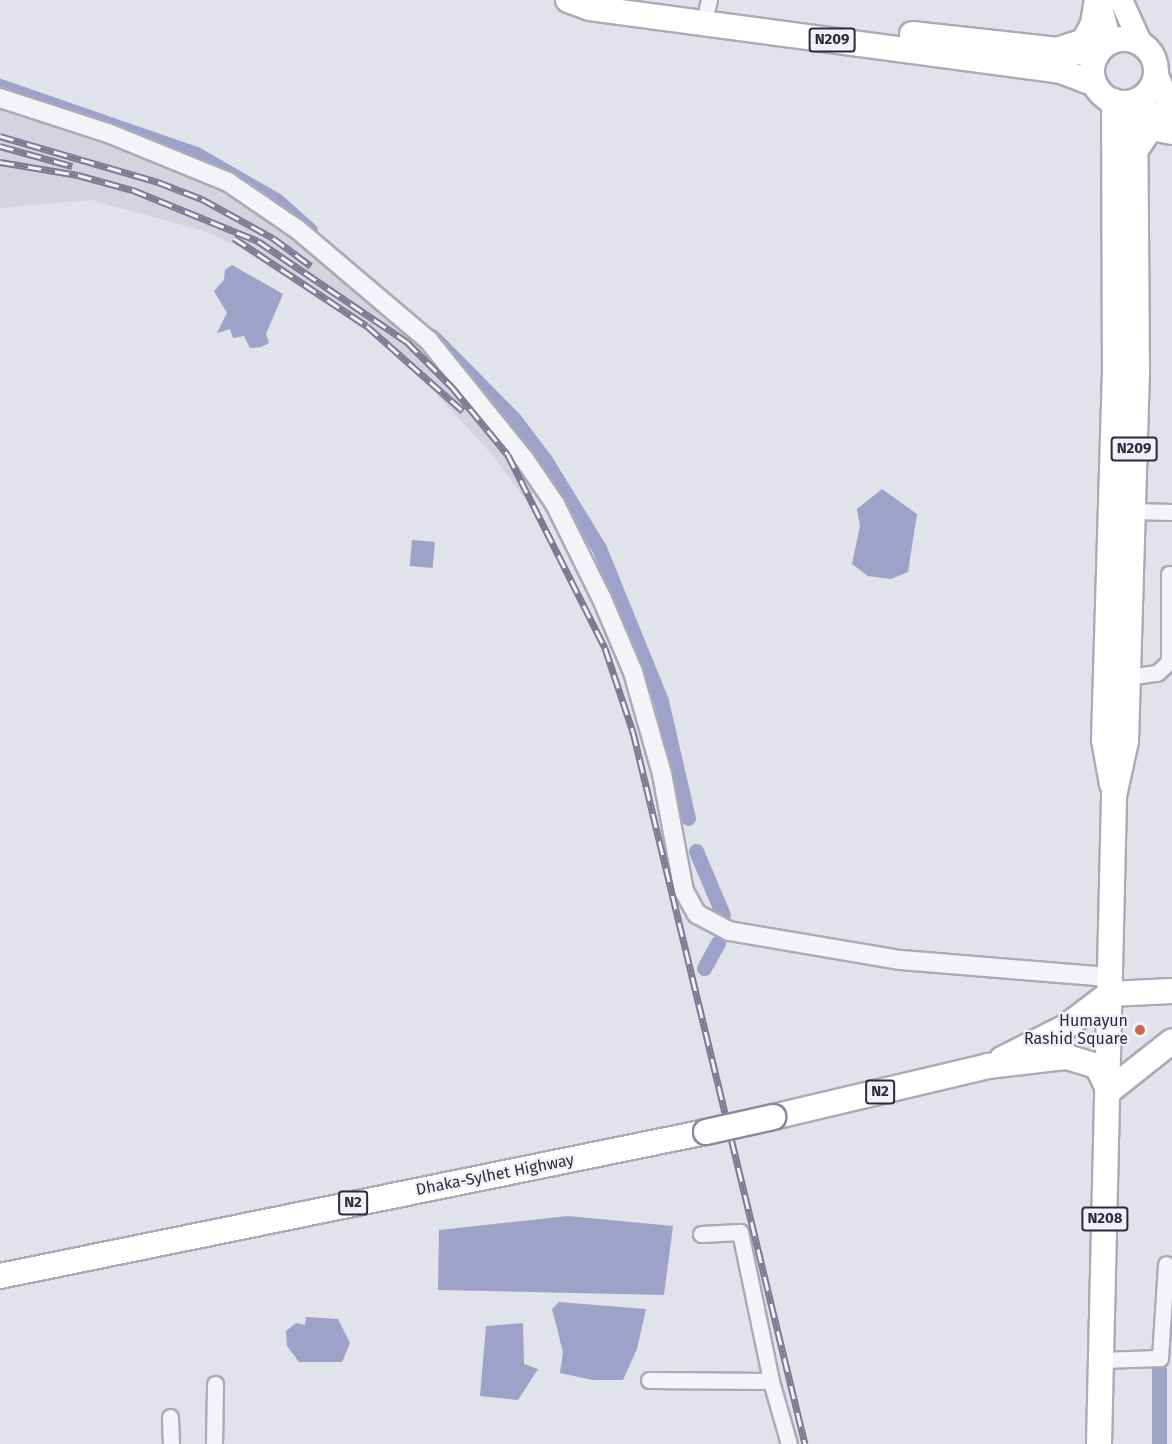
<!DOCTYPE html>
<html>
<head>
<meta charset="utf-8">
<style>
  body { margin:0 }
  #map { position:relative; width:1172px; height:1444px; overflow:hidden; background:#e2e2ea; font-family:"Fira Sans",sans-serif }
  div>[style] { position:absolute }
  .built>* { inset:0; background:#d4d4df }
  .water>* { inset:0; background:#9ea2c8; transform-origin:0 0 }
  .canal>* { height:15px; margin:-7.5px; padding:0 7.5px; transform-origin:7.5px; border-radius:7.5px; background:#9ea2c8 }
  .roads { filter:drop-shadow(2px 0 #ababb7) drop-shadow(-2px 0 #ababb7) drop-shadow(0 2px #ababb7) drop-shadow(0 -2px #ababb7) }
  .minor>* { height:15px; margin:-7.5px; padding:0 7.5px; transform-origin:7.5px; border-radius:7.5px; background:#f4f4f8 }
  .tertiary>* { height:18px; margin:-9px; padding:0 9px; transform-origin:9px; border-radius:9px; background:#f4f4f8 }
  .primary>* { height:22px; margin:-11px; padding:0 11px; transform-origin:11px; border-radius:11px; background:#fff }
  .trunk>* { height:24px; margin:-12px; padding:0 12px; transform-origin:12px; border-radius:12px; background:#fff }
  .trunk>.ring { margin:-12px; padding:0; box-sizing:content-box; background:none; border:24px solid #fff; border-radius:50% }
  .rail>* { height:7px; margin-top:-3.5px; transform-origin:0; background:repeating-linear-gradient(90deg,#f1f1f7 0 14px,#7c7b93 0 28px); box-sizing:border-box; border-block:2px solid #7c7b93 }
  .bridges { filter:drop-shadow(2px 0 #8989a0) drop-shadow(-2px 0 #8989a0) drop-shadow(0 2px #8989a0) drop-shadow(0 -2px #8989a0) }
  .trunk-bridge>* { height:24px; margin:-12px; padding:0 12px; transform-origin:12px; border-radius:12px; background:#fff }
  .dots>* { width:16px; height:16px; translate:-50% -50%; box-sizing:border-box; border:3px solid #f1f1f7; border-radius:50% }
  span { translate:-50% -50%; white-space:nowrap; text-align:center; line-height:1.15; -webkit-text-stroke:4.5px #f1f1f7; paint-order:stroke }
  .shield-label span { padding:2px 4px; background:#f1f1f7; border:2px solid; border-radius:4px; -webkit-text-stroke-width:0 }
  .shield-label { font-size:15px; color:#2b2a41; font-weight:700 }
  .poi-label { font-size:16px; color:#2b2a41 }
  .right { translate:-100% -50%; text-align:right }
  .street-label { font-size:16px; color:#2b2a41 }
</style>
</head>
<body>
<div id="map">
  <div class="built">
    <div style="clip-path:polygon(0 99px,223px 188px,281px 223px,427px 348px,510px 449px,538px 493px,523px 496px,493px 456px,411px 366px,343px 313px,270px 263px,208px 232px,91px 200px,0 208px)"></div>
  </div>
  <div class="water">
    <div style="clip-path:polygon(232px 265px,283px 294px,266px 334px,269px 343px,261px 347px,250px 348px,244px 336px,233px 338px,230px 329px,217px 333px,227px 313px,214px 291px,224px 280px,225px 270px)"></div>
    <div style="clip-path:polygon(882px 489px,917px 514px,908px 572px,891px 579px,868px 576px,852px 564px,860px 526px,857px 509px)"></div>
    <div style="left:412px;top:540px;width:23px;height:26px;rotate:5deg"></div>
    <div style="clip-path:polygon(568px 1216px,673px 1226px,664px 1295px,438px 1290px,439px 1230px)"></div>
    <div style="clip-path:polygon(559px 1302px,646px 1309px,637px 1349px,623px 1380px,593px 1380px,560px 1373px,563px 1352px,552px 1309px)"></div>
    <div style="clip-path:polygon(306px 1317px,338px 1319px,350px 1343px,342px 1362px,299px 1362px,287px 1346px,286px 1331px,296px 1323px,305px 1325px)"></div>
    <div style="clip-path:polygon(523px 1323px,524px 1364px,538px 1369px,518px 1400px,480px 1396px,486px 1326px)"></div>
  </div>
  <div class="canal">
    <div style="left:0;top:86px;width:207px;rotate:19.1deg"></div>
    <div style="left:196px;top:154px;width:92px;rotate:29.9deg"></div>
    <div style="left:276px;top:200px;width:45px;rotate:41.4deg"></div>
    <div style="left:432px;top:336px;width:117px;rotate:45.3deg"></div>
    <div style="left:514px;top:419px;width:51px;rotate:52.9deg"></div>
    <div style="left:545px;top:460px;width:103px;rotate:58.5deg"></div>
    <div style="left:599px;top:548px;width:165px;rotate:67.9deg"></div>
    <div style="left:661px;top:701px;width:120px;rotate:77deg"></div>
    <div style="left:696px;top:851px;width:69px;rotate:67.1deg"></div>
    <div style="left:704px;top:968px;width:29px;rotate:-61deg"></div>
    <div style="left:1159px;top:1370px;width:74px;rotate:90deg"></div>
  </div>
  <div class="roads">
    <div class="minor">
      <div style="left:707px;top:8px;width:8px;rotate:-76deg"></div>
      <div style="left:1132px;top:511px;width:40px;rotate:1.4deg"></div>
      <div style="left:1127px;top:677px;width:30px;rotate:-8deg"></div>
      <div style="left:1157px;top:673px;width:16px;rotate:-43deg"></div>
      <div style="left:1169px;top:662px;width:88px;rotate:-90deg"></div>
      <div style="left:701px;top:1234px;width:39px;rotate:-3deg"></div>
      <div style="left:740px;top:1232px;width:152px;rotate:78.2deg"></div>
      <div style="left:771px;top:1381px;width:66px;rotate:74.1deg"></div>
      <div style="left:1100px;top:1360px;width:60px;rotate:-1.9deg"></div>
      <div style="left:1160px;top:1358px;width:94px;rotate:-86.3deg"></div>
      <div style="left:649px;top:1380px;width:122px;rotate:0.5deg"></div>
      <div style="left:170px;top:1417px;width:27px;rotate:88deg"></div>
      <div style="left:214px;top:1444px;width:60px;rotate:-89deg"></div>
    </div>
    <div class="tertiary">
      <div style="left:0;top:98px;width:114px;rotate:18deg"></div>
      <div style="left:108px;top:133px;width:130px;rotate:22.2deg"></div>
      <div style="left:228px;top:182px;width:83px;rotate:34.3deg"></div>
      <div style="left:297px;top:229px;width:173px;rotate:40.3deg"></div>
      <div style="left:429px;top:341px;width:153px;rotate:51.1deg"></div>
      <div style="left:525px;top:460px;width:53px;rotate:55.7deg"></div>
      <div style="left:555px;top:504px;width:106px;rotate:63.7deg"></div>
      <div style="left:602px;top:599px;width:79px;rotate:67deg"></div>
      <div style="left:633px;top:672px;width:106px;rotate:74.1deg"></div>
      <div style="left:662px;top:774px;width:119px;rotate:79.4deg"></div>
      <div style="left:684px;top:891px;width:26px;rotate:61deg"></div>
      <div style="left:697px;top:914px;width:36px;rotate:28deg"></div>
      <div style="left:729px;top:931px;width:174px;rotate:9.6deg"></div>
      <div style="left:901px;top:960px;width:208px;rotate:4.7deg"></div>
    </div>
    <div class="primary">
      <div style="left:1099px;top:0;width:43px;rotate:75.3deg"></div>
      <div style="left:1121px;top:0;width:48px;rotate:65.6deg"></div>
      <div style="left:1156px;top:73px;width:41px;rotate:67.2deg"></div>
      <div style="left:1135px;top:101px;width:45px;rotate:35.1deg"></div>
      <div style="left:1137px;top:150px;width:25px;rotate:-56deg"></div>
      <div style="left:1151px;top:129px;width:21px;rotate:11deg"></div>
    </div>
    <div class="trunk">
      <div style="left:568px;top:0;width:23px;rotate:20deg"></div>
      <div style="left:590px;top:8px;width:475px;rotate:7.6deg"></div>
      <div style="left:1061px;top:71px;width:36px;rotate:21deg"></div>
      <div style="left:912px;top:34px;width:186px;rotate:6.2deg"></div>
      <div class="ring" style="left:1092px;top:39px;width:40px;height:40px"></div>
      <div style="left:1060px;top:49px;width:25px;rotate:-18deg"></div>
      <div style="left:1084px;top:41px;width:19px;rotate:-62deg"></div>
      <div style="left:1093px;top:24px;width:24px;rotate:-81deg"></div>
      <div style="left:1112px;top:784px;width:45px;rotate:-100.3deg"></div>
      <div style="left:1104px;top:740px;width:364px;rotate:-88.3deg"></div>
      <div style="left:1115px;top:376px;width:275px;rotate:-90.2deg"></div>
      <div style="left:1002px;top:1059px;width:69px;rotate:-26.6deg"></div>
      <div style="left:1064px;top:1028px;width:56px;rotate:-37.1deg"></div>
      <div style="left:1109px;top:994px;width:63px;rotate:-2.7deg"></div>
      <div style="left:773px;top:1117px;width:221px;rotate:-13.3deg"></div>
      <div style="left:988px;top:1066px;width:80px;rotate:-6.5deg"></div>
      <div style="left:1067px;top:1057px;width:31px;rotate:17deg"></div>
      <div style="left:1097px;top:1066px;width:28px;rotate:64deg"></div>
      <div style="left:1109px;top:1091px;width:80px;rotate:-38.4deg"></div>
      <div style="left:0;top:1276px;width:721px;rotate:-11.53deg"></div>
      <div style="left:1099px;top:1444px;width:648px;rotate:-88.67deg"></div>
      <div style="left:1114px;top:796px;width:56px;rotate:-77.7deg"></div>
      <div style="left:1126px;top:741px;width:368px;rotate:-88.3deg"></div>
      <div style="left:1137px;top:373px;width:272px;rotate:-90.4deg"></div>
    </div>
  </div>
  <div class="rail">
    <div style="left:0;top:136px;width:165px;rotate:16.2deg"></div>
    <div style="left:158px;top:182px;width:47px;rotate:21.1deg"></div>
    <div style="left:202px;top:199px;width:81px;rotate:28.8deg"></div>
    <div style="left:273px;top:238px;width:47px;rotate:36.4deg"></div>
    <div style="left:0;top:146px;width:75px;rotate:15.5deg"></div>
    <div style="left:0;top:162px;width:79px;rotate:9.5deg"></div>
    <div style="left:78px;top:175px;width:57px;rotate:15.3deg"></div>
    <div style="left:133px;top:190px;width:135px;rotate:22.2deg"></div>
    <div style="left:258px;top:241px;width:180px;rotate:34.1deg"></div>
    <div style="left:407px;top:342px;width:64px;rotate:45deg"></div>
    <div style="left:452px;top:387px;width:88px;rotate:50.5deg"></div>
    <div style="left:508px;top:455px;width:216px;rotate:63.3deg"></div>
    <div style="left:605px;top:648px;width:89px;rotate:71.6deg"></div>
    <div style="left:633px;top:732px;width:732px;rotate:76.42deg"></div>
    <div style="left:234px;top:238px;width:159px;rotate:33.5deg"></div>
    <div style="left:367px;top:326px;width:128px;rotate:41.5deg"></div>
  </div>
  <div class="bridges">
    <div class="trunk-bridge">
      <div style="left:706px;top:1132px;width:69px;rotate:-12.6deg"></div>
    </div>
  </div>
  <div class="dots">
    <div style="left:1140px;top:1030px;background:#ca6a4b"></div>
  </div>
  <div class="shield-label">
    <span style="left:832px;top:40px">N209</span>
    <span style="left:1134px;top:449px">N209</span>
    <span style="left:880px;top:1092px">N2</span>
    <span style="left:353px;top:1203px">N2</span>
    <span style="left:1105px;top:1219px">N208</span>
  </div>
  <div class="poi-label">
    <span class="right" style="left:1128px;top:1030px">Humayun<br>Rashid Square</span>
  </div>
  <div class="street-label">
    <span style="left:495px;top:1175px;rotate:-11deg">Dhaka-Sylhet Highway</span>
  </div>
</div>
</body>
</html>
